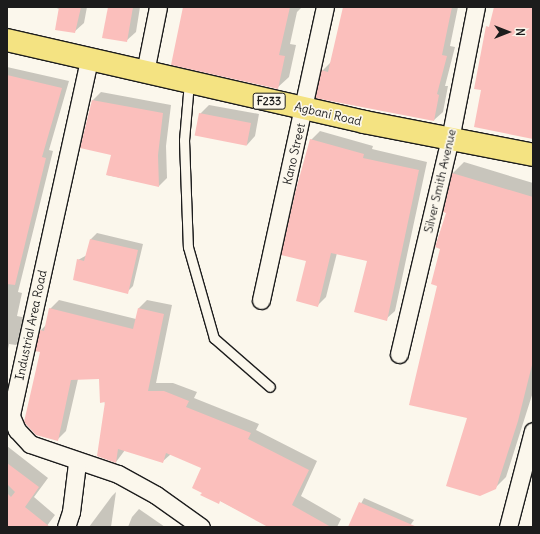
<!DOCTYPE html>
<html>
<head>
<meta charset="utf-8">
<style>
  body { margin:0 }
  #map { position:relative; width:540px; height:534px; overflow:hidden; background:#fbf7ec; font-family:Delius,sans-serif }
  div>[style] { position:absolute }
  .shadow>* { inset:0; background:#0003 }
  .building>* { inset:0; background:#fbbfbc; transform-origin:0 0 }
  .roads { filter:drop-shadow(1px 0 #1c1c1c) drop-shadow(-1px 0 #1c1c1c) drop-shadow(0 1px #1c1c1c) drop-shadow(0 -1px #1c1c1c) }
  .lane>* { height:9px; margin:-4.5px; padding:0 4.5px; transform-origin:4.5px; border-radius:4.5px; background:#fbf7ec }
  .street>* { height:17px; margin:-8.5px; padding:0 8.5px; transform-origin:8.5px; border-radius:8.5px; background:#fbf7ec }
  .primary>* { height:22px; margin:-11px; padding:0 11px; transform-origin:11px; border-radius:11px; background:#f4e382 }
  span { translate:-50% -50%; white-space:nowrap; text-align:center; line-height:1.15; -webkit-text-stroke:3.5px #fbf7ec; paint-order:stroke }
  .shield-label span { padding:1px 3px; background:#fbf7ec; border:1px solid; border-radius:3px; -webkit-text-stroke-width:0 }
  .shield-label { font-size:11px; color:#1c1c1c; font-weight:700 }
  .street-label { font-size:12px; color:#1c1c1c }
  .frame { position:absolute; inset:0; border:8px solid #1c1c1c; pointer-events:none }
  .north { position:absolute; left:488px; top:12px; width:40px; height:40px; -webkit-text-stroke:3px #fbf7ec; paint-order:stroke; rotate:90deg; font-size:11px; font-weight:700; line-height:16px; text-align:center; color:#1c1c1c }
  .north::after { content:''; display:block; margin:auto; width:14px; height:18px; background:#1c1c1c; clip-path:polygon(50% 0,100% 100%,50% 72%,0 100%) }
</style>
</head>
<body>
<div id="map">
  <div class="shadow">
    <div style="clip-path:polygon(53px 7px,87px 7px,84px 23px,74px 32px,60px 9px)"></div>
    <div style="clip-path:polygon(109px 7px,140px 7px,136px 32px,126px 41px)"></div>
    <div style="clip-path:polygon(184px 7px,302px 7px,297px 12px,290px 44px,296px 45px,289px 77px,277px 88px)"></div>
    <div style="clip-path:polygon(344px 7px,458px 7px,450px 46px,455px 47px,445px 86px,448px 86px,443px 112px,434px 120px,322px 71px,331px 62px)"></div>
    <div style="clip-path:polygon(7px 67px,69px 81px,49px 150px,53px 151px,18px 292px,22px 293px,17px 316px,27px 318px,23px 338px,16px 345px,9px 344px,7px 354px)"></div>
    <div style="clip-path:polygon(101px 92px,171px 105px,166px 146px,167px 178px,159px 186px,107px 175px,112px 154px,93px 100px)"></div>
    <div style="clip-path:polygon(209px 105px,259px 114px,255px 136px,247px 145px,200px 114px)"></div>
    <div style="clip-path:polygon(320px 131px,373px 146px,372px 149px,427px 162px,395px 311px,386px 319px,368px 260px,337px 253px,326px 297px,318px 305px,307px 260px,311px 140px)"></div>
    <div style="clip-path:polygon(464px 162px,533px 183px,533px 392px,506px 477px,495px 488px,468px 417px,438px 285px,447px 212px,444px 211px,453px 173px)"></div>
    <div style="clip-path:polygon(97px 233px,143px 244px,133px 286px,127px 292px,78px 260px,87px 255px,91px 239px)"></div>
    <div style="clip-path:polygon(59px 300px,136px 319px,139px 308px,147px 300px,172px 305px,156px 383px,173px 383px,197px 392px,194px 398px,259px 424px,256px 430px,317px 461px,301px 496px,341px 519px,337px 527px,271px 527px,203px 492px,202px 467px,171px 454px,162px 462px,125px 450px,116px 462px,100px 378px,78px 379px,66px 431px,58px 439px,41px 351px,41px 330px,46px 325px,50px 309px)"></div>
    <div style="clip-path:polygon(7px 446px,48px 478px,34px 497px,55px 515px,46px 527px,16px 527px,7px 520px)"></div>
    <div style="clip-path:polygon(116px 492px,111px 527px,89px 527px,112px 496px)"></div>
    <div style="clip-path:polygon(364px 498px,414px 520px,409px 527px,375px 527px,354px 517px)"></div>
    <div style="clip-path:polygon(139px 509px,165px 527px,128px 527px,132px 517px)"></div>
  </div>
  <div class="building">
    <div style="clip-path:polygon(59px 7px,81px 7px,75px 33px,55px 30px)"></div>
    <div style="clip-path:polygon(108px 7px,133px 7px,127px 42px,102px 38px)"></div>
    <div style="clip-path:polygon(183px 7px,290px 7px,279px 55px,285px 56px,278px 89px,171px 65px)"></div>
    <div style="clip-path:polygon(343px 7px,452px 7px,442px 55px,447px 56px,437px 94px,439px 95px,434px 121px,315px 98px,321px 70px,328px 72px)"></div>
    <div style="clip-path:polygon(494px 7px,533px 7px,533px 139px,474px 127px,481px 90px,474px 89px,486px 26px,489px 27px)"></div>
    <div style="clip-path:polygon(7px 75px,62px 88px,42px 157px,46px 158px,15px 285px,7px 284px)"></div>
    <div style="clip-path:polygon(92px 100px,163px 113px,158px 155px,159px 187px,106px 175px,111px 155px,80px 148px)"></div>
    <div style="left:199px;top:113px;width:53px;height:23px;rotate:11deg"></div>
    <div style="clip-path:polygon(310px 139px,364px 154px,363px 158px,419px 170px,387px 321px,354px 312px,367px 261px,331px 253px,318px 307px,296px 301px,306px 261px,281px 255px,295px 193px)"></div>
    <div style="clip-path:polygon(452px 173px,533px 197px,533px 361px,518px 421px,496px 489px,480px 496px,446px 486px,467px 418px,409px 405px,437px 286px,431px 284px,440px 249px,435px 247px,446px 213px,443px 212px)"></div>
    <div style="clip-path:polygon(90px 239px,138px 250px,128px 294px,73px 280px,77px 259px,84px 261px)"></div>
    <div style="clip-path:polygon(49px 308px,133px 329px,138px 308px,164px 314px,148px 391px,164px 391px,189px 401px,186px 407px,251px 433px,248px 439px,309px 470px,292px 505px,331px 527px,268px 527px,220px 501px,219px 504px,200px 495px,202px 493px,192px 488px,201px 468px,166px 453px,163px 463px,118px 449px,116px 463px,97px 456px,105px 402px,100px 403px,99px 379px,71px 380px,58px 441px,36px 435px,24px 422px,40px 352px,35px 351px,40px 330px,44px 331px)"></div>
    <div style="clip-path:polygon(7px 463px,39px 487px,25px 507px,50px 527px,7px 527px,7px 493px,11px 497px,15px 492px,7px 484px)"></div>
    <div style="clip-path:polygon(359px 502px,417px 527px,348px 527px)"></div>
  </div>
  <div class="roads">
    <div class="lane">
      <div style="left:189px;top:82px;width:58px;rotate:94.9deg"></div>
      <div style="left:184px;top:140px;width:107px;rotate:87.9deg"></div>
      <div style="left:188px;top:247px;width:95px;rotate:74.1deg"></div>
      <div style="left:214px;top:338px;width:74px;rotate:41.2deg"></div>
    </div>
    <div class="street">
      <div style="left:89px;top:60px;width:364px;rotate:102.4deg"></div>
      <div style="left:11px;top:416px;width:15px;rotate:67deg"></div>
      <div style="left:17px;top:430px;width:19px;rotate:47deg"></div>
      <div style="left:30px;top:444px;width:93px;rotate:18.8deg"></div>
      <div style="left:118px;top:474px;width:43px;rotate:28.9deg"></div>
      <div style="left:156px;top:495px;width:55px;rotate:35.4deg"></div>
      <div style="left:145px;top:72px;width:66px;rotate:-78.7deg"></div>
      <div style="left:261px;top:300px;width:300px;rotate:-77.7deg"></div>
      <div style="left:399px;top:354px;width:221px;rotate:-76.7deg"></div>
      <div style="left:450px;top:139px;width:135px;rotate:-78.9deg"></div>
      <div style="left:66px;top:527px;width:16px;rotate:-72deg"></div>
      <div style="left:71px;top:512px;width:49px;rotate:-83deg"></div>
      <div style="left:508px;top:527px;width:99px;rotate:-75.4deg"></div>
    </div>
    <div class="primary">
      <div style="left:7px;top:40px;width:366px;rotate:12.9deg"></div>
      <div style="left:364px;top:122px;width:172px;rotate:11deg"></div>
    </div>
  </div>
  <div class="shield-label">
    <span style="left:269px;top:101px">F233</span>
  </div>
  <div class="street-label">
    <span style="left:328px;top:114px;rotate:13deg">Agbani Road</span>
    <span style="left:294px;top:154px;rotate:-77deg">Kano Street</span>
    <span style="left:440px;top:181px;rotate:-77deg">Silver Smith Avenue</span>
    <span style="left:31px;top:325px;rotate:-78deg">Industrial Area Road</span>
  </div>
  <div class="frame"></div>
  <div class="north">N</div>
</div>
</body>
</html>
